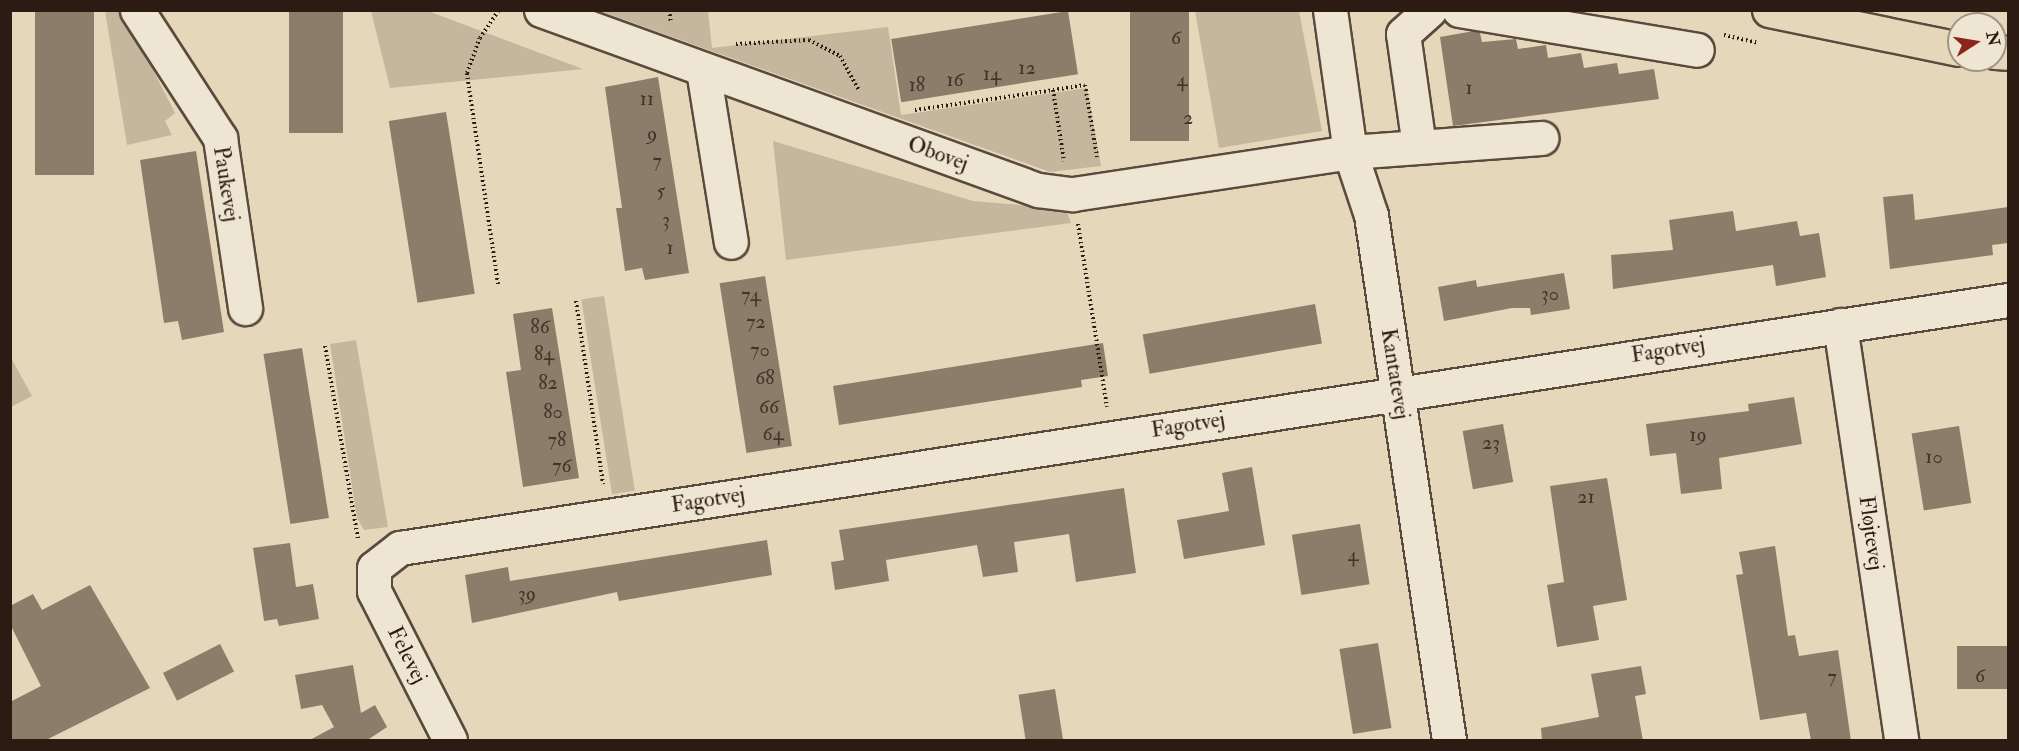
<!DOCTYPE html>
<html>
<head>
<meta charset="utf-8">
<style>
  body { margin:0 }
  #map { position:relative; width:2019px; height:751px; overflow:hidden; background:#e5d7ba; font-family:"IM FELL Double Pica",serif }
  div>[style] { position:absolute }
  .green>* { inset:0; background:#c5b79e; transform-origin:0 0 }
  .building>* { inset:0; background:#8c7d6a; transform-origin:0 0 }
  .path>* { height:4px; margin-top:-2px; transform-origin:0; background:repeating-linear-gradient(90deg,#2b1b13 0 1.5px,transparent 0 4.5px) }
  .roads { filter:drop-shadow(2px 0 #5a4a3d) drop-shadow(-2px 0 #5a4a3d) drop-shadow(0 2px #5a4a3d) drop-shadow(0 -2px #5a4a3d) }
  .minor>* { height:33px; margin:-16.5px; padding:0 16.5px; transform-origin:16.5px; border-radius:16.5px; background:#eee5d2 }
  .major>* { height:33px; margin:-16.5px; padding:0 16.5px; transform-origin:16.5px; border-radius:16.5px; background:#e5d7ba }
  span { translate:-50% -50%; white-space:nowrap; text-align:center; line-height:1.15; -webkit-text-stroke:5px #eee5d2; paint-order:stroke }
  .number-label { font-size:20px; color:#433429 }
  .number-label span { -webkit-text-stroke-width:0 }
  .street-label { font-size:22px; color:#2b1b13 }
  .frame { position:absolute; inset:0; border:12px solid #2b1b13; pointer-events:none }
  .north { position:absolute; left:1947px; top:12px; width:60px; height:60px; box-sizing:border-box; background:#eee5d2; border:2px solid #a09486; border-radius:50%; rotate:78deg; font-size:16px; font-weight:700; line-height:24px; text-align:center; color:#2b1b13 }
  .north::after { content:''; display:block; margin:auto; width:21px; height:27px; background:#8f2418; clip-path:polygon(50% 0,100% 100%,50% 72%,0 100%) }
</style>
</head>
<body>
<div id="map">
  <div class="green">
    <div style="clip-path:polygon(105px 11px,123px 11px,175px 113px,165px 121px,172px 135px,127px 145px)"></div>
    <div style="clip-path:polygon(371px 11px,428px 11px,583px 69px,390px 88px)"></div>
    <div style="clip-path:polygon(600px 11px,708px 11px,712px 48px,888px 27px,901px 115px,1087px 88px,1101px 166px,1050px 172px)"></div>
    <div style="clip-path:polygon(1195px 11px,1299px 11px,1322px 131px,1219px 148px)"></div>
    <div style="clip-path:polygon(773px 141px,973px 201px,1066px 209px,1071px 223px,786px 260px)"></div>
    <div style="left:604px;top:296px;width:197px;height:23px;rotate:81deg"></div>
    <div style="clip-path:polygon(356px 340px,388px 527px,364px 530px,357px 518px,330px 344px)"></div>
    <div style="clip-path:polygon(10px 356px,32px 396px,11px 407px,10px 407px)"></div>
  </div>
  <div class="building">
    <div style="left:35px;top:10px;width:59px;height:165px"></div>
    <div style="left:289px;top:10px;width:54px;height:123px"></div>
    <div style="left:1130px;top:10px;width:59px;height:131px"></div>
    <div style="left:1068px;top:11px;width:64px;height:179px;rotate:81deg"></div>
    <div style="clip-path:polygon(1474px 31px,1480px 33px,1482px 42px,1516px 39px,1518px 49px,1546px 45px,1548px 58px,1581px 53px,1584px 68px,1617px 63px,1619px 74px,1654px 69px,1659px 99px,1453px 126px,1440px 37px)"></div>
    <div style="clip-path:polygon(658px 77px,689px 273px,645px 280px,642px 268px,625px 271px,616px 208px,622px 208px,605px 87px)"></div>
    <div style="left:446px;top:112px;width:184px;height:58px;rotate:81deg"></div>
    <div style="clip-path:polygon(196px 151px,224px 332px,182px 340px,178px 321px,164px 323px,140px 160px)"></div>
    <div style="clip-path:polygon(1913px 194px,1915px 220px,2008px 207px,2008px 243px,1992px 245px,1993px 255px,1890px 269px,1883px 197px)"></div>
    <div style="clip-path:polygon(1733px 211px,1736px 231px,1797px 221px,1800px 236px,1819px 233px,1826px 277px,1776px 286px,1773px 265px,1613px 289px,1611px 255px,1673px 250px,1669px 220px)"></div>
    <div style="clip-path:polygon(1564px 273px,1570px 309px,1531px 315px,1530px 308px,1512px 308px,1444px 321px,1438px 287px,1476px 280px,1477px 287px)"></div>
    <div style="left:765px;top:276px;width:172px;height:46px;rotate:81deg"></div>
    <div style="left:1315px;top:304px;width:40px;height:175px;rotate:80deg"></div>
    <div style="clip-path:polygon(552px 308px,579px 478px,523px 487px,506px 372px,521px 370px,513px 314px)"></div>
    <div style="clip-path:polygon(1103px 343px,1108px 376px,1081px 380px,1082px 387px,839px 425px,833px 386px)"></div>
    <div style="left:302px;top:348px;width:172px;height:39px;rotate:81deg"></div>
    <div style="clip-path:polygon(1794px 397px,1802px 444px,1719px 458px,1722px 489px,1681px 494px,1676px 453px,1650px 456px,1646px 424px,1749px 411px,1748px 404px)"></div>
    <div style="left:1503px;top:424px;width:59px;height:41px;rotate:80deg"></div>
    <div style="left:1959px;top:426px;width:78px;height:48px;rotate:81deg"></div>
    <div style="clip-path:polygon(1252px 467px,1265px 545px,1184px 559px,1177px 520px,1229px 511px,1222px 473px)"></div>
    <div style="clip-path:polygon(1607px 478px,1627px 600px,1593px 606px,1599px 640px,1557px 647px,1547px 585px,1564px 582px,1550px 486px)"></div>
    <div style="clip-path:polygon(1124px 488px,1136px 573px,1076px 582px,1069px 534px,1014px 542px,1018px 572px,983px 577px,977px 545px,886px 560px,889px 581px,835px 590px,831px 562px,844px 560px,839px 530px)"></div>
    <div style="left:1360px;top:524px;width:61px;height:69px;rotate:81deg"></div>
    <div style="clip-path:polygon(767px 540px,772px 575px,619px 601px,617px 592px,472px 623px,465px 575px,508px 567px,510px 581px)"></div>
    <div style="clip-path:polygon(290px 543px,296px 587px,313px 584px,319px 619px,279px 626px,277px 619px,264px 621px,253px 548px)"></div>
    <div style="clip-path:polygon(1775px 546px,1788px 636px,1795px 635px,1799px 656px,1838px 650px,1851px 741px,1811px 741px,1806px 713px,1760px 720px,1736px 575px,1743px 574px,1739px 552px)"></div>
    <div style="clip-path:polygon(90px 585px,150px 688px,44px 741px,10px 741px,10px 702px,41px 686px,10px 624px,10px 606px,33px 594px,42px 610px)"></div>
    <div style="left:1378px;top:643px;width:86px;height:39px;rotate:81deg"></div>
    <div style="left:220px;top:644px;width:31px;height:64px;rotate:63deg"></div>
    <div style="left:2008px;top:646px;width:43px;height:51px;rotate:90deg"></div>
    <div style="clip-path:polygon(353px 665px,361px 713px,375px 705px,387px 727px,366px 741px,308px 741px,334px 727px,322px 705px,301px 709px,295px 675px)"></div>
    <div style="clip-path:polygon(1641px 666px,1646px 694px,1635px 696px,1643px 741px,1542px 741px,1541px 728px,1599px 717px,1591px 674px)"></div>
    <div style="left:1055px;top:689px;width:53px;height:37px;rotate:81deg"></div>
  </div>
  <div class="path">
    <div style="left:669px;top:10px;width:13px;rotate:81deg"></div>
    <div style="left:1724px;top:35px;width:35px;rotate:13deg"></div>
    <div style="left:736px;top:44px;width:73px;rotate:-3.1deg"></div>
    <div style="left:809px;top:40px;width:35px;rotate:27deg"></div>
    <div style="left:840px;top:56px;width:39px;rotate:61deg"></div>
    <div style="left:1053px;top:90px;width:32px;rotate:-9deg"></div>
    <div style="left:1085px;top:85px;width:73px;rotate:80.5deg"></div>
    <div style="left:915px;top:110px;width:139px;rotate:-8.2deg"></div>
    <div style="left:1053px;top:90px;width:72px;rotate:81.2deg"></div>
    <div style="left:1078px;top:224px;width:185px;rotate:81deg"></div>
    <div style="left:498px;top:284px;width:213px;rotate:-98.4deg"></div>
    <div style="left:467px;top:73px;width:37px;rotate:-70deg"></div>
    <div style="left:480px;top:38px;width:34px;rotate:-56deg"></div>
    <div style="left:576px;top:301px;width:185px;rotate:81.6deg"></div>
    <div style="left:325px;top:346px;width:197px;rotate:80.3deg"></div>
  </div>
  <div class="roads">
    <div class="minor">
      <div style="left:137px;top:10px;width:153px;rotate:57deg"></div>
      <div style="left:220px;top:138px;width:172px;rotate:81.6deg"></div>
      <div style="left:541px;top:10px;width:529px;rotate:19.91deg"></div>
      <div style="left:1038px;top:190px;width:35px;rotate:7deg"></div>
      <div style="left:1073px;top:194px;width:280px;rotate:-8.6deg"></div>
      <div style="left:1350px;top:152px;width:192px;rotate:-4.2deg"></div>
      <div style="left:1330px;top:10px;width:143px;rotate:82deg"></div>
      <div style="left:1350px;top:152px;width:66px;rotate:71.6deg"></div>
      <div style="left:1371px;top:215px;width:531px;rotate:81.55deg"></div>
      <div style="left:1459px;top:10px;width:241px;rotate:9.5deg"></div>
      <div style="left:703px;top:70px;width:174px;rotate:80.8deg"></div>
      <div style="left:1419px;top:146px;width:113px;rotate:-98.1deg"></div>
      <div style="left:1403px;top:34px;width:36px;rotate:-42deg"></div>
      <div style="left:1840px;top:325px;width:419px;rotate:81.6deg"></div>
      <div style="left:450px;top:740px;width:167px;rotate:-117deg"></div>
      <div style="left:374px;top:591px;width:23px;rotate:-90deg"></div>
      <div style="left:374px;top:568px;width:33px;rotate:-38deg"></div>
      <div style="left:400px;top:548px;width:1627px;rotate:-8.77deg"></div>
    </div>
    <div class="major">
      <div style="left:1769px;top:10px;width:194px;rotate:11.6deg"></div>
      <div style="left:1995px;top:52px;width:13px;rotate:4deg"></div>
    </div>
  </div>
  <div class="number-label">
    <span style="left:1176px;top:37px">6</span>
    <span style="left:1027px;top:67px">12</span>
    <span style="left:992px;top:73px">14</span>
    <span style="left:955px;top:79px">16</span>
    <span style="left:1182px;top:79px">4</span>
    <span style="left:917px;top:84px">18</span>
    <span style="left:1469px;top:87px">1</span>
    <span style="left:647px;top:98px">11</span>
    <span style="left:1188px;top:117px">2</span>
    <span style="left:652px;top:133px">9</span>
    <span style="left:657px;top:160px">7</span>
    <span style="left:661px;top:190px">5</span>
    <span style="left:666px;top:219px">3</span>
    <span style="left:670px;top:247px">1</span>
    <span style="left:1550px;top:293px">30</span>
    <span style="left:751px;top:294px">74</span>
    <span style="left:756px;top:321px">72</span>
    <span style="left:540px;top:326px">86</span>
    <span style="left:760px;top:349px">70</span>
    <span style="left:544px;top:353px">84</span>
    <span style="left:765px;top:377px">68</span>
    <span style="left:548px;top:382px">82</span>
    <span style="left:769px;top:406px">66</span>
    <span style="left:553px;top:411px">80</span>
    <span style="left:773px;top:433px">64</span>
    <span style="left:1698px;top:434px">19</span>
    <span style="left:557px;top:439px">78</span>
    <span style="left:1491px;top:442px">23</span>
    <span style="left:1934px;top:456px">10</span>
    <span style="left:562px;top:465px">76</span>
    <span style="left:1586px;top:496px">21</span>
    <span style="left:1353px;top:554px">4</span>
    <span style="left:527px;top:593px">39</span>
    <span style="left:1980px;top:675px">6</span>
    <span style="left:1832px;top:676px">7</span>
  </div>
  <div class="street-label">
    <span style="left:938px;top:154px;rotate:20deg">Obovej</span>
    <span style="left:226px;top:184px;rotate:81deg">Paukevej</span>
    <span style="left:1668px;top:350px;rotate:-9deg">Fagotvej</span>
    <span style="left:1395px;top:374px;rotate:81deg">Kantatevej</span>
    <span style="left:1188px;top:425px;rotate:-9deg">Fagotvej</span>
    <span style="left:708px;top:500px;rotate:-9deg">Fagotvej</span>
    <span style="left:1871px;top:533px;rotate:82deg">Fløjtevej</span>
    <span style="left:407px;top:655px;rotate:63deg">Felevej</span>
  </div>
  <div class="frame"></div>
  <div class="north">N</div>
</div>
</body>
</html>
